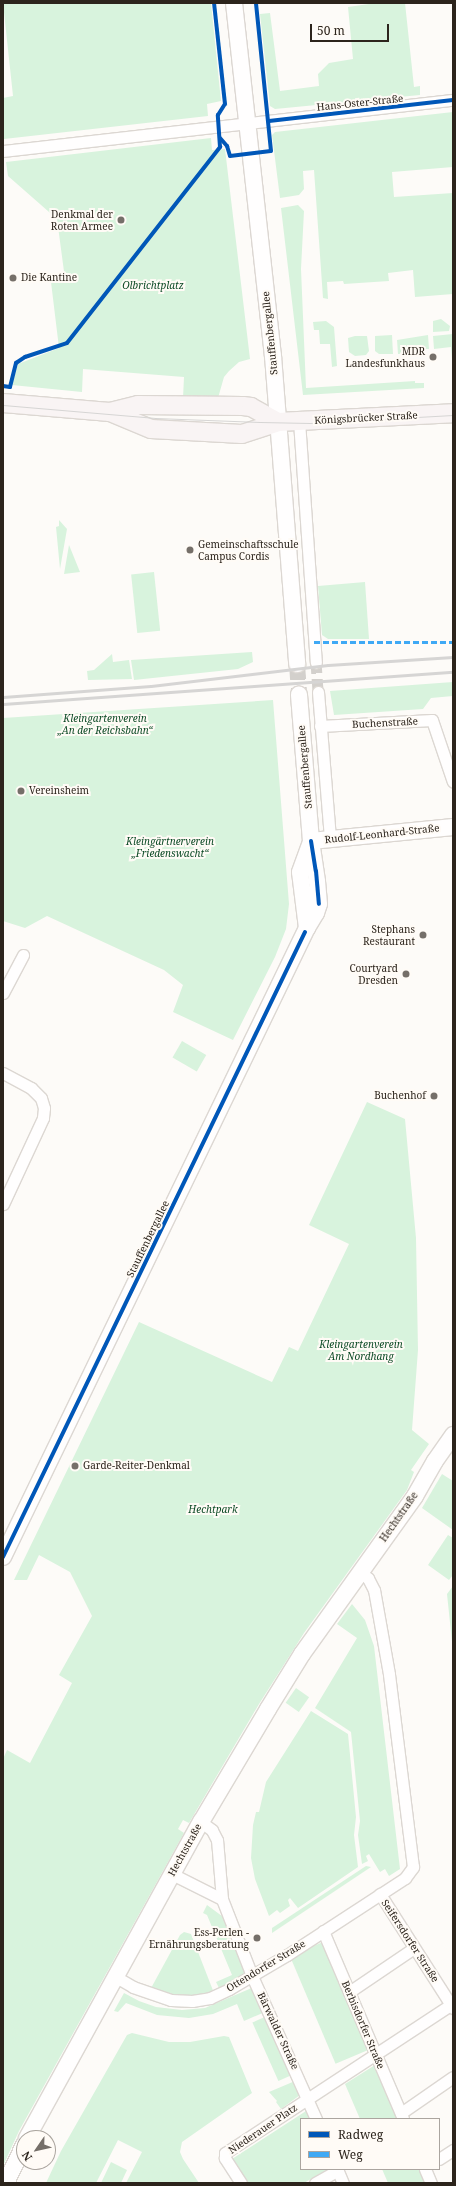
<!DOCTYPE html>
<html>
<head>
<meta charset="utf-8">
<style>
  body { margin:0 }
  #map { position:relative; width:456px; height:2186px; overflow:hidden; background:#fdfbf8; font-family:"Noto Serif",serif }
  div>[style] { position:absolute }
  .green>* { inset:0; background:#d8f3dd; transform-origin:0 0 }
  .street-tunnel>* { height:11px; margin-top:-5.5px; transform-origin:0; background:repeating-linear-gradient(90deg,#d3d0cc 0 11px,transparent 0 16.5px) }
  .secondary-tunnel>* { height:16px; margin-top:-8px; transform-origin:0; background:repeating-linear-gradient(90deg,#d3d0cc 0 16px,transparent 0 24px) }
  .roads { filter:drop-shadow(1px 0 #dcd7d2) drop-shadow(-1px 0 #dcd7d2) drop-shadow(0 1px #dcd7d2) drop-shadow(0 -1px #dcd7d2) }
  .street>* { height:11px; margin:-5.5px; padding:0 5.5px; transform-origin:5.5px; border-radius:5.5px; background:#fffefe }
  .secondary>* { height:16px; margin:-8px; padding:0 8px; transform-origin:8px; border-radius:8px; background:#fffefe }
  .primary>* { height:18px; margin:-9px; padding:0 9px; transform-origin:9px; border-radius:9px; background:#f9f4f4 }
  .tram>* { height:1px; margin:-0.5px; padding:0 0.5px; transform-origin:0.5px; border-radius:0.5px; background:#d6d5d4 }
  .rail>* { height:3px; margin:-1.5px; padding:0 1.5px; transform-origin:1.5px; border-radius:1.5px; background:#d6d5d4 }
  .quiet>* { height:3px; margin-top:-1.5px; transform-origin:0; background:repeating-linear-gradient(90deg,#3fa9f5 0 6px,transparent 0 9px) }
  .cycleway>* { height:4px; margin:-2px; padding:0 2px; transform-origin:2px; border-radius:2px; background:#0057b8 }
  .dots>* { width:11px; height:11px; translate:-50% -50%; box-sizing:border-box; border:2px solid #fffbf6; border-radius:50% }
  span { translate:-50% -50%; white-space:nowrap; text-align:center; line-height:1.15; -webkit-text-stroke:4px #fffbf6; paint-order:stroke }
  .street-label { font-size:10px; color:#2c241c }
  .poi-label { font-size:10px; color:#2c241c }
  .right { translate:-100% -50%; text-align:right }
  .left { translate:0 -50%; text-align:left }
  .park-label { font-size:10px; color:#0c4a25; font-style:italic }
  .frame { position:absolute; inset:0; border:4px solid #2c241c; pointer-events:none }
  .legend { position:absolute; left:300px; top:2118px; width:140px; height:52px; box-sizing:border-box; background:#fffbf6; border:1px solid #aba59f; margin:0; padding:5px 7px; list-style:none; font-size:12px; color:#2c241c }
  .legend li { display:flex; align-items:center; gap:8px; height:20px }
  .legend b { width:20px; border:1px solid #aba59f }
  .north { position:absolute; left:16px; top:2130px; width:40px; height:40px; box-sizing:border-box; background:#fffbf6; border:1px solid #aba59f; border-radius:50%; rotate:236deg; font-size:11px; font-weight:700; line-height:16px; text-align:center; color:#2c241c }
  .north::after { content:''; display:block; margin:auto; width:14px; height:18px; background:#756f69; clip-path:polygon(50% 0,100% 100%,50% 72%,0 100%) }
  .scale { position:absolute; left:310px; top:24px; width:79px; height:18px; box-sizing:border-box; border:2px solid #2c241c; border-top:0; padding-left:5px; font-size:12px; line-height:14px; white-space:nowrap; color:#2c241c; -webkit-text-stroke:3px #fffbf6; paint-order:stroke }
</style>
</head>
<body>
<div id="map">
  <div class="green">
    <div style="clip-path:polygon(3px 3px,211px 3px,221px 101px,207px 104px,208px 116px,4px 139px,3px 98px,13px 96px)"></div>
    <div style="clip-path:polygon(376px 3px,405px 3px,414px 87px,420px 86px,420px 95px,275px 109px,270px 106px,260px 14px,270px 13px,280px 91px,319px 86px,318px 74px,329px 63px,353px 59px,348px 7px)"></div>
    <div style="clip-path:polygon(453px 112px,453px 167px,392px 172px,394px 197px,453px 193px,453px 294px,415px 297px,413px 270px,388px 273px,389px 281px,344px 284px,343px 281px,327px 282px,328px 299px,323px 298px,314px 170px,303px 171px,304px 189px,299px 195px,280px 198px,272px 135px,275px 132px)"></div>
    <div style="clip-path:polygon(211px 138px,212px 150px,225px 149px,250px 359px,239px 362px,229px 371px,224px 377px,218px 398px,183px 398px,184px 377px,83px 369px,82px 392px,12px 385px,18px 364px,59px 348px,51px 282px,65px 279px,57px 219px,8px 176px,6px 162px)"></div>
    <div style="clip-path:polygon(298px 205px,304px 211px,301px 269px,306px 388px,415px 381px,415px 383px,424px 383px,424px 388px,303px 395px,281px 208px)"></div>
    <div style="clip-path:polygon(441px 319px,450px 326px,449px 331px,433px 332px,433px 321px)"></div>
    <div style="clip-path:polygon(326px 321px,334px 327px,337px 366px,332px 367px,330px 344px,320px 344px,319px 330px,314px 330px,313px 322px)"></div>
    <div style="clip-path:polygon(453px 334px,453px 359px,452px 359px,451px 347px,434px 349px,433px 336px)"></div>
    <div style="clip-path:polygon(392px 335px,393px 354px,379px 354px,375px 351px,375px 336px)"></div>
    <div style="clip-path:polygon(428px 335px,429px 349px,413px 349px,413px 353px,398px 354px,397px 340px)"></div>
    <div style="clip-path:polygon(355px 336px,367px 336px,369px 351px,366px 355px,355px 356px,349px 352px,348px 338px)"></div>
    <div style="clip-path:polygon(59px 520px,67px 529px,60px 569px,56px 527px,59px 526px)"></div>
    <div style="clip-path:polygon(69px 545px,80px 572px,64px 574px)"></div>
    <div style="left:154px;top:572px;width:59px;height:23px;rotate:84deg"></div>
    <div style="clip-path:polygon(365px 582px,369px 639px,328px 639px,322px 635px,318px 586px)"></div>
    <div style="clip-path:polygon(252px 652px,253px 662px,238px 669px,134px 680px,131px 660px)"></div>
    <div style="clip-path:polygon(112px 654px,113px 662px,129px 660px,132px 679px,88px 680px,87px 671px,94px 670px)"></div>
    <div style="clip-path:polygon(453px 682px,453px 696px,431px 698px,423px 709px,334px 715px,330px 691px)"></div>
    <div style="clip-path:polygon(273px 700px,289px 904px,286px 929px,275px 957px,233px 1040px,173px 1012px,183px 985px,164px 970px,47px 916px,25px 928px,3px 921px,3px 718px)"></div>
    <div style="left:182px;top:1041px;width:28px;height:19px;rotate:30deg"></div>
    <div style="clip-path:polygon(367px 1102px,405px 1119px,416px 1238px,418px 1350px,412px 1430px,429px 1444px,411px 1470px,414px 1472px,407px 1490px,304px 1633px,259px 1704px,189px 1823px,183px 1820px,178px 1829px,184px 1833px,19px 2131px,3px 2166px,3px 1759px,7px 1750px,30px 1763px,72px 1683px,59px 1675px,92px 1616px,70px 1572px,39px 1555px,27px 1580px,14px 1580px,139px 1322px,272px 1382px,289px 1347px,298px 1351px,349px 1244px,309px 1225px)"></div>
    <div style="clip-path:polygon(442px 1474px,453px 1481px,453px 1530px,422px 1508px)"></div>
    <div style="clip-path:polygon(448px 1535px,453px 1538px,453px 1575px,449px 1580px,428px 1565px)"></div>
    <div style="clip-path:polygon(453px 1586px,453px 1651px,447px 1594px)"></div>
    <div style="clip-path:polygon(352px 1604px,365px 1620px,374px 1646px,400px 1869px,389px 1876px,385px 1869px,380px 1872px,369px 1854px,366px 1856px,368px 1861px,362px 1864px,358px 1835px,360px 1821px,351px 1732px,315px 1708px,357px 1638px,337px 1624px)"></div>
    <div style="left:296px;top:1688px;width:16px;height:18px;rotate:35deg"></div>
    <div style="clip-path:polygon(311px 1711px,348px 1734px,356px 1817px,354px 1835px,358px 1867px,298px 1908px,290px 1898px,288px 1900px,290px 1906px,280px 1913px,277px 1910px,269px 1916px,255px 1879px,251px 1858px,253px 1825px,256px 1812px,259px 1812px,266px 1782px)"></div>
    <div style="clip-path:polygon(366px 1866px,371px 1867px,272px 1933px,272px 1928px)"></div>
    <div style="clip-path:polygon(207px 1905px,226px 1919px,246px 1972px,220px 1990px,216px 1982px,232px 1975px,207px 1915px,203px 1913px)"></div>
    <div style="clip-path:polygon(184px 1932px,191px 1934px,214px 1993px,184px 1998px,150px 1990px,180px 1935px)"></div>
    <div style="left:323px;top:1942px;width:117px;height:36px;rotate:67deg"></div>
    <div style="clip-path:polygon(254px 1987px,265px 2012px,244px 2021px,237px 2004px,213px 2014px,189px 2018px,157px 2015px,126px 2003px,118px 2012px,114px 2011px,124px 1993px,139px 2001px,156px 2007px,182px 2010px,205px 2008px)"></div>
    <div style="left:267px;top:2016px;width:64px;height:16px;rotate:66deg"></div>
    <div style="clip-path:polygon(132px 2033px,169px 2042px,190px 2042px,224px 2036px,229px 2037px,252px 2093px,182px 2142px,180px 2152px,183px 2159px,199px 2183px,126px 2183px,142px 2152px,118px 2140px,96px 2183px,46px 2183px,61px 2151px,127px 2035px)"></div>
    <div style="clip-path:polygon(375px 2065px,398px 2119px,360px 2119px,345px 2084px)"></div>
    <div style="clip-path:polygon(295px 2081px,300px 2095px,281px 2109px,276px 2102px,277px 2101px,269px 2092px)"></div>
    <div style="clip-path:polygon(306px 2111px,311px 2119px,301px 2119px,301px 2169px,328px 2169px,304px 2183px,247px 2183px,232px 2159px)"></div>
    <div style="clip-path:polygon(111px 2162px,127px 2170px,121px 2183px,101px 2183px)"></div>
    <div style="clip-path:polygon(382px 2169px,419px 2169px,425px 2183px,388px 2183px)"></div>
  </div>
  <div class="street-tunnel">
    <div style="left:316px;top:662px;width:30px;rotate:86deg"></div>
  </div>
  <div class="secondary-tunnel">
    <div style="left:297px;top:664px;width:30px;rotate:86deg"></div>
  </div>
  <div class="roads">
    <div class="street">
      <div style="left:3px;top:151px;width:453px;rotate:-6.5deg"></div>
      <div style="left:299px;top:421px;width:242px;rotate:86deg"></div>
      <div style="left:318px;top:692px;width:147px;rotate:85.3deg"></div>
      <div style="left:320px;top:726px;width:112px;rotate:-3.1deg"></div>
      <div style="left:432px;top:720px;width:65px;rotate:71.3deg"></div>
      <div style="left:3px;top:993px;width:43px;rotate:-62.2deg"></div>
      <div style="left:3px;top:1073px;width:32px;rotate:28deg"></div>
      <div style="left:31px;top:1088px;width:14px;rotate:45deg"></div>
      <div style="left:41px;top:1098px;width:10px;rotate:73deg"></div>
      <div style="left:44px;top:1108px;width:10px;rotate:96deg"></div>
      <div style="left:43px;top:1118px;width:95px;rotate:114.9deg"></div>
      <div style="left:172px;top:1874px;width:56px;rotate:26.6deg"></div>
      <div style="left:222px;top:1899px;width:59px;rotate:-94.8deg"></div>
      <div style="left:217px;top:1840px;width:11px;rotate:-117deg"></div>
      <div style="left:212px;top:1830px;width:14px;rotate:-144deg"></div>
      <div style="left:380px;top:1894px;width:135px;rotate:57.4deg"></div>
      <div style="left:222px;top:1899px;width:83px;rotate:68.7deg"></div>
      <div style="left:252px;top:1976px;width:157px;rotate:65.9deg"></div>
      <div style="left:323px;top:1931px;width:204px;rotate:66.9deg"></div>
      <div style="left:116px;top:1977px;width:20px;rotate:30deg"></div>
      <div style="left:133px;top:1987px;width:40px;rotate:18.9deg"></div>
      <div style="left:171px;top:2000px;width:21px;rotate:3deg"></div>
      <div style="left:192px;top:2001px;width:18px;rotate:-9deg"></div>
      <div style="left:210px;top:1998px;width:21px;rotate:-25deg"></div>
      <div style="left:229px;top:1989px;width:67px;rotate:-30.4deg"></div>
      <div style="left:287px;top:1955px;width:141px;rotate:-33.1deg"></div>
      <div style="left:405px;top:1878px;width:14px;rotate:-54deg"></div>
      <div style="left:413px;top:1867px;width:194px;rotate:-97.1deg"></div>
      <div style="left:389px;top:1674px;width:85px;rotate:-100.1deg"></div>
      <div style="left:374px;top:1590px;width:13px;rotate:-117deg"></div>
      <div style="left:368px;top:1578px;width:11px;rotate:-146deg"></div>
      <div style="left:349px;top:1992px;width:78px;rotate:-34.1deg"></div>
      <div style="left:401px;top:2113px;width:63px;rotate:-34.7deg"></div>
      <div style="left:439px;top:2159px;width:17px;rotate:-33deg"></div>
      <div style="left:337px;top:2169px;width:15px;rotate:67deg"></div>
      <div style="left:425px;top:2169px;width:15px;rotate:67deg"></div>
      <div style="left:241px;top:2183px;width:30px;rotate:-123deg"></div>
      <div style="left:225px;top:2158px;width:5px;rotate:-90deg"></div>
      <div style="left:225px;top:2153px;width:273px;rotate:-33.3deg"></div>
      <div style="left:315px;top:2183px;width:26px;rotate:-29deg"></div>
    </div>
    <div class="secondary">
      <div style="left:234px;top:3px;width:355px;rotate:83.7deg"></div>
      <div style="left:273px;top:356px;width:309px;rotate:85.5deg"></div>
      <div style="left:311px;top:841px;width:143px;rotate:-5.6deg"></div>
      <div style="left:307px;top:928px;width:56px;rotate:-97.1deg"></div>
      <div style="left:300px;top:872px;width:33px;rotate:-70deg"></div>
      <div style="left:3px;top:1557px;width:699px;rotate:-64.21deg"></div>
      <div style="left:307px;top:928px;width:17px;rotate:-59deg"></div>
      <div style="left:316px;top:913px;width:9px;rotate:-72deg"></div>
      <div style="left:319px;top:904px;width:23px;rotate:-95deg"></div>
      <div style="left:317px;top:881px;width:40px;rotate:-98.5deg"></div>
      <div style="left:311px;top:841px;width:147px;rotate:-94.7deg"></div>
      <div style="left:27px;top:2138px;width:361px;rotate:-61.2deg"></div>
      <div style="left:201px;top:1822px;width:131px;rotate:-59.3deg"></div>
      <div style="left:268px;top:1709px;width:65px;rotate:-58.3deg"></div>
      <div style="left:302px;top:1654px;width:194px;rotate:-54.4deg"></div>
      <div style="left:415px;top:1496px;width:40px;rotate:-60.3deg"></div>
      <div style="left:435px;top:1461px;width:32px;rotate:-55deg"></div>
      <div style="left:6px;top:2183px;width:42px;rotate:-64.7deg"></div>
    </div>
    <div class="primary">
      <div style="left:3px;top:403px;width:107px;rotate:4.8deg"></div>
      <div style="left:110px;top:412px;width:44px;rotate:22.5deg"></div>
      <div style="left:151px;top:429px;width:91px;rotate:3.1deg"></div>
      <div style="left:242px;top:434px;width:38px;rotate:-18deg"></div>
      <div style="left:278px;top:422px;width:175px;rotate:-2.9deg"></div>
      <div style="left:110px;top:412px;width:29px;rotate:-14deg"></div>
      <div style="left:138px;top:405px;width:105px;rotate:0.5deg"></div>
      <div style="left:243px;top:406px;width:8px;rotate:7deg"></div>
      <div style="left:251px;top:407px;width:31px;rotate:29deg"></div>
    </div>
  </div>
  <div class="tram">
    <div style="left:3px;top:405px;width:153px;rotate:4.9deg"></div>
    <div style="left:155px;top:418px;width:105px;rotate:2.2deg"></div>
    <div style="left:260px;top:422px;width:50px;rotate:1.1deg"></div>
    <div style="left:310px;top:423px;width:143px;rotate:-3.2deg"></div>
  </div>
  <div class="rail">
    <div style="left:3px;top:697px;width:148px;rotate:-4.3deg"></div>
    <div style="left:151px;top:686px;width:178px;rotate:-6.8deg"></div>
    <div style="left:328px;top:665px;width:125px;rotate:-3.7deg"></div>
    <div style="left:3px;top:704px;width:451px;rotate:-4.1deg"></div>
  </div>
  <div class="quiet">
    <div style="left:314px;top:642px;width:139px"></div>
  </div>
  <div class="cycleway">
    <div style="left:269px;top:121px;width:185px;rotate:-6.5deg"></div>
    <div style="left:220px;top:138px;width:11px;rotate:49deg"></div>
    <div style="left:227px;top:146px;width:10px;rotate:73deg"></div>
    <div style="left:230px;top:156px;width:41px;rotate:-7deg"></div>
    <div style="left:271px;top:151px;width:149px;rotate:-95.8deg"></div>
    <div style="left:3px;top:386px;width:7px;rotate:8deg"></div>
    <div style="left:10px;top:387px;width:25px;rotate:-76deg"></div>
    <div style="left:16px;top:363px;width:11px;rotate:-34deg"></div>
    <div style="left:25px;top:357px;width:44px;rotate:-18.4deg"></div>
    <div style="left:67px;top:343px;width:249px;rotate:-52deg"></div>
    <div style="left:220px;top:147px;width:32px;rotate:-94deg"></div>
    <div style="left:218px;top:115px;width:13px;rotate:-58deg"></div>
    <div style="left:225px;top:104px;width:102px;rotate:-96.2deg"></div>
    <div style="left:311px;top:841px;width:30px;rotate:81deg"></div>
    <div style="left:316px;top:871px;width:33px;rotate:85deg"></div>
    <div style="left:3px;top:1557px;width:694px;rotate:-64.21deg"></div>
  </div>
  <div class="dots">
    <div style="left:121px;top:220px;background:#756f69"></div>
    <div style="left:13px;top:278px;background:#756f69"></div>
    <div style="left:433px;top:357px;background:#756f69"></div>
    <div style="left:190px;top:550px;background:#756f69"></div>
    <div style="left:21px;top:791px;background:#756f69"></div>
    <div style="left:423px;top:935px;background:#756f69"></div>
    <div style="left:406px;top:974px;background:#756f69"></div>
    <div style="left:434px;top:1096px;background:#756f69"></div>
    <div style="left:75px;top:1466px;background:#756f69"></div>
    <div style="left:257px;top:1938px;background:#756f69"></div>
  </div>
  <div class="street-label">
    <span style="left:360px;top:103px;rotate:-6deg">Hans-Oster-Straße</span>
    <span style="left:270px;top:333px;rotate:-96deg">Stauffenbergallee</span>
    <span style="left:366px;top:418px;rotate:-3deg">Königsbrücker Straße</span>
    <span style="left:385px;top:723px;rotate:-3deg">Buchenstraße</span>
    <span style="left:305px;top:767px;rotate:-95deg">Stauffenbergallee</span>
    <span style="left:382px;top:834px;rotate:-6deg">Rudolf-Leonhard-Straße</span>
    <span style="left:148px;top:1239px;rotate:-64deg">Stauffenbergallee</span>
    <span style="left:399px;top:1517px;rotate:-55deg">Hechtstraße</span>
    <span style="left:185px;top:1850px;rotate:-61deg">Hechtstraße</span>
    <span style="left:410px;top:1941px;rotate:57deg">Seifersdorfer Straße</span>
    <span style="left:266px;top:1966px;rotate:-31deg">Ottendorfer Straße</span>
    <span style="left:363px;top:2025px;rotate:67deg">Berbisdorfer Straße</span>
    <span style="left:278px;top:2031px;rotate:65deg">Bärwalder Straße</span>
    <span style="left:263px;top:2129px;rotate:-34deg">Niederauer Platz</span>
  </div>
  <div class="poi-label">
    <span class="right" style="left:113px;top:220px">Denkmal der<br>Roten Armee</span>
    <span class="left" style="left:21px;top:278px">Die Kantine</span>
    <span class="right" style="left:425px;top:357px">MDR<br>Landesfunkhaus</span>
    <span class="left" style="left:198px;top:550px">Gemeinschaftsschule<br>Campus Cordis</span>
    <span class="left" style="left:29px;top:791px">Vereinsheim</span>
    <span class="right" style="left:415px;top:935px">Stephans<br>Restaurant</span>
    <span class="right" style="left:398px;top:974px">Courtyard<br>Dresden</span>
    <span class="right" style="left:426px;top:1096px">Buchenhof</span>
    <span class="left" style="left:83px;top:1466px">Garde-Reiter-Denkmal</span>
    <span class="right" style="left:249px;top:1938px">Ess-Perlen -<br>Ernährungsberatung</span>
  </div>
  <div class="park-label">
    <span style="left:153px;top:286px">Olbrichtplatz</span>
    <span style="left:105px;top:724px">Kleingartenverein<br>„An der Reichsbahn“</span>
    <span style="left:170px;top:847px">Kleingärtnerverein<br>„Friedenswacht“</span>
    <span style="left:361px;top:1350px">Kleingartenverein<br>Am Nordhang</span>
    <span style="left:213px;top:1510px">Hechtpark</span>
  </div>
  <div class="frame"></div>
  <ul class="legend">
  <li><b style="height:5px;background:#0057b8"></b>Radweg</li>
  <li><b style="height:5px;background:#3fa9f5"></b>Weg</li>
  </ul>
  <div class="north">N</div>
  <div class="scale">50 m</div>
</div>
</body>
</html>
